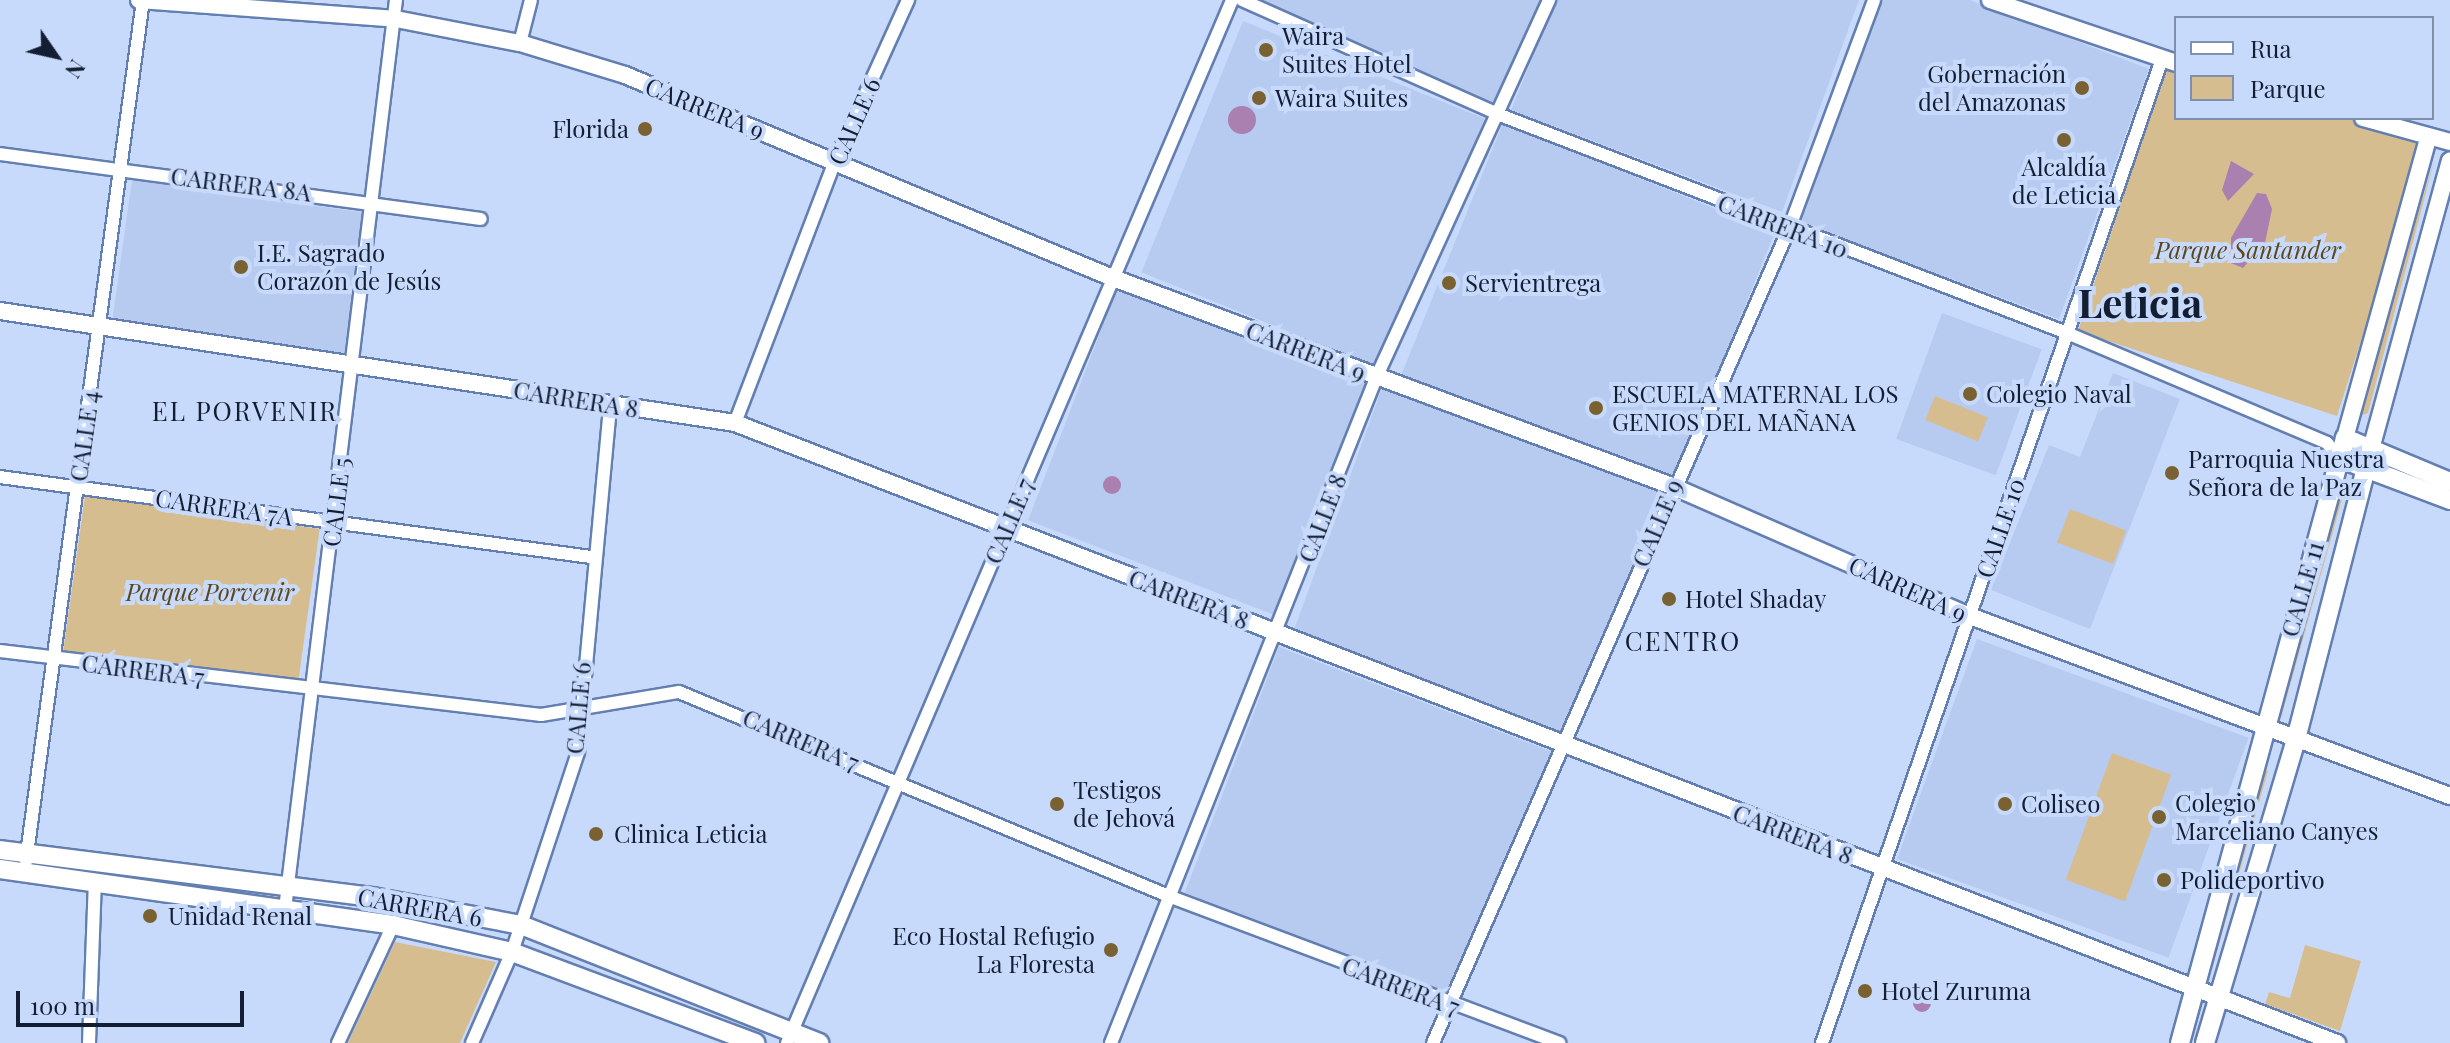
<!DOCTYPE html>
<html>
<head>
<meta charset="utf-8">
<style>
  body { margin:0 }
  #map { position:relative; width:2450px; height:1043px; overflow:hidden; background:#c8dafc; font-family:"Playfair Display",serif }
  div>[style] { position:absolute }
  .built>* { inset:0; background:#b7caf0; transform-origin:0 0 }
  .green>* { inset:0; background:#d6bd90; transform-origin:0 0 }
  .water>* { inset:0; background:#a980af }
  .round { border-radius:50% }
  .roads { filter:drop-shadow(2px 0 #637fb1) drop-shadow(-2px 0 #637fb1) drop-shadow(0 2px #637fb1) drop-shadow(0 -2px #637fb1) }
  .minor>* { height:12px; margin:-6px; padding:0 6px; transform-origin:6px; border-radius:6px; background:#fff }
  .tertiary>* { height:16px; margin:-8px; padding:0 8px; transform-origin:8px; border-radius:8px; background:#fff }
  .secondary>* { height:18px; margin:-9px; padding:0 9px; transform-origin:9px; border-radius:9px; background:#fff }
  .dots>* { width:22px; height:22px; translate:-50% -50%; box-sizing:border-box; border:4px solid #c8dafc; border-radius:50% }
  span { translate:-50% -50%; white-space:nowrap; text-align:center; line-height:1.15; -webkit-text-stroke:8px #c8dafc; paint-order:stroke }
  .poi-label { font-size:24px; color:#141e33 }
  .left { translate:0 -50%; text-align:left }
  .right { translate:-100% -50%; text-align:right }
  .street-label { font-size:24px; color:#141e33 }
  .park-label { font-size:24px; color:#5d471a; font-style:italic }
  .neighbourhood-label { font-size:26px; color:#141e33; letter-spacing:2px }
  .town-label { font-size:40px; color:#141e33; font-weight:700 }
  .legend { position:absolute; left:2174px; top:16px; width:260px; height:104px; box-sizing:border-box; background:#c8dafc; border:2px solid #808fac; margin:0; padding:10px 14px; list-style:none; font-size:24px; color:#141e33 }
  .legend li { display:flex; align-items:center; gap:16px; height:40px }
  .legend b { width:40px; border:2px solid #808fac }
  .north { position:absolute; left:16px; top:16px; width:80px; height:80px; -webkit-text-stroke:6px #c8dafc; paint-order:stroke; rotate:124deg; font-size:22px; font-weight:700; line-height:32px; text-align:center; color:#141e33 }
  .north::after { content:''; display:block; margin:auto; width:28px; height:36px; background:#141e33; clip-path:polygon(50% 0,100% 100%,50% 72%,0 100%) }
  .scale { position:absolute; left:16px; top:991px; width:228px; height:36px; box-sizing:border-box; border:4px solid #141e33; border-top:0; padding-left:10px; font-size:24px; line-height:28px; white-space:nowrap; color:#141e33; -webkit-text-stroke:6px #c8dafc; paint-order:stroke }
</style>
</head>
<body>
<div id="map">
  <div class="built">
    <div style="clip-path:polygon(1261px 0,1540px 0,1495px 103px)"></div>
    <div style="clip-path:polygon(1556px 0,1859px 0,1782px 212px,1511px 110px)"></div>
    <div style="clip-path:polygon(1880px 0,1970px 0,2149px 69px,2059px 319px,1798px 222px)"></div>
    <div style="left:1243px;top:21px;width:261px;height:271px;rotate:22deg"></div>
    <div style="left:1503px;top:123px;width:293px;height:273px;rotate:22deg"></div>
    <div style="left:132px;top:180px;width:237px;height:143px;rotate:8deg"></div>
    <div style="left:1118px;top:286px;width:266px;height:251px;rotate:21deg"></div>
    <div style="left:1942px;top:313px;width:106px;height:134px;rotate:20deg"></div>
    <div style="clip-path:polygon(2113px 373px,2180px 399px,2090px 629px,1991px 590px,2049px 445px,2080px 457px)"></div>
    <div style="left:1382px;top:388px;width:300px;height:263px;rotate:20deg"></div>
    <div style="left:1977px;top:639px;width:289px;height:234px;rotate:20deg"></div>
    <div style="left:1279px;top:647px;width:294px;height:263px;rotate:21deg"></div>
  </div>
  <div class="green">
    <div style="clip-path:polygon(2167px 67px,2176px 70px,2176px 118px,2348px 118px,2425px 140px,2337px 416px,2078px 331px)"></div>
    <div style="clip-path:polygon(2435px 158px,2368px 413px,2362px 415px,2358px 412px)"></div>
    <div style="left:1935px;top:396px;width:57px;height:26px;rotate:22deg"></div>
    <div style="clip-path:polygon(2342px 479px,2346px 485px,2281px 718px,2278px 717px)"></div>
    <div style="left:85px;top:496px;width:237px;height:157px;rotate:8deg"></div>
    <div style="left:2070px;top:509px;width:60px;height:36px;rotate:21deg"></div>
    <div style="left:2112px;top:753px;width:63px;height:135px;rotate:20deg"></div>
    <div style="clip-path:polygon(2264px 768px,2268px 771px,2212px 969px,2209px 968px)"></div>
    <div style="clip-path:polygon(395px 942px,496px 962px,460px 1043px,348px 1043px)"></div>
    <div style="clip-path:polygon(2305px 945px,2361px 961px,2340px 1031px,2265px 1004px,2269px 992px,2290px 998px)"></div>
  </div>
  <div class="water">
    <div class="round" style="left:1228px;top:106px;width:28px;height:28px"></div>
    <div style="clip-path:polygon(2231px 161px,2254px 174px,2228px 201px,2222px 190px)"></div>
    <div style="clip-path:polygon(2257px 193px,2266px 194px,2272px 209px,2265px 243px,2243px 268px,2231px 263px,2231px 238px)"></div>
    <div class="round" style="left:1103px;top:476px;width:18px;height:18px"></div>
    <div class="round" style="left:1913px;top:994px;width:18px;height:18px"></div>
  </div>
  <div class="roads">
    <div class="minor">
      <div style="left:1242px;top:0;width:282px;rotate:24deg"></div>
      <div style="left:1500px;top:115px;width:607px;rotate:21.03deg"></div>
      <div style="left:2067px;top:333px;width:282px;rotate:22.9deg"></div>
      <div style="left:2327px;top:443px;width:19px;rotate:51deg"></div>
      <div style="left:520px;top:43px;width:44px;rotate:-75.7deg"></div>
      <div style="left:0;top:154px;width:485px;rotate:7.7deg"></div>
      <div style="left:735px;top:423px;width:280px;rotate:-69.1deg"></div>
      <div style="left:835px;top:161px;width:177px;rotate:-65.6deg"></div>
      <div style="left:0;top:477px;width:596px;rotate:7.71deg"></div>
      <div style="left:0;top:651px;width:545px;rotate:6.75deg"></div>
      <div style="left:541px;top:715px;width:140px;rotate:-9.5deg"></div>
      <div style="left:679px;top:692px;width:533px;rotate:22.62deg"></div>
      <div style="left:1171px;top:897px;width:415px;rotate:20.6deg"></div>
      <div style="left:26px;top:861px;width:869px;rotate:-82.26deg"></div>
      <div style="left:285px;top:909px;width:916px;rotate:-83.04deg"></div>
      <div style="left:89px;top:1043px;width:160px;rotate:-87.9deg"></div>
      <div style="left:338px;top:1043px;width:130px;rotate:-65deg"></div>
      <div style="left:472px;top:1043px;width:99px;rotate:-66.3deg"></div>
      <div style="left:512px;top:952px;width:211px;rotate:-71.7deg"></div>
      <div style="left:578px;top:752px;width:348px;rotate:-84.7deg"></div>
      <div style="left:787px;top:1043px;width:1134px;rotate:-66.89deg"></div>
      <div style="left:1111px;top:1043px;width:716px;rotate:-68.27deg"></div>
      <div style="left:1376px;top:378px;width:416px;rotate:-65.4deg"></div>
      <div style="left:1433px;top:1043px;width:888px;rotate:-66.38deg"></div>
      <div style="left:1789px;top:229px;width:244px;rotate:-69.6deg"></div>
      <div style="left:1822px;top:1043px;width:1041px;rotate:-70.94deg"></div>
    </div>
    <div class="tertiary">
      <div style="left:139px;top:0;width:258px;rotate:4.2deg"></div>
      <div style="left:396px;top:19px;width:126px;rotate:11deg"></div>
      <div style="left:520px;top:43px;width:110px;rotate:16.9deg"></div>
      <div style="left:625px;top:75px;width:529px;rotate:22.59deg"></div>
      <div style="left:1113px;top:278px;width:596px;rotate:20.41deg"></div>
      <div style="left:1672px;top:486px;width:325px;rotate:23.6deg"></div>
      <div style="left:1970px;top:616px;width:513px;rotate:20.56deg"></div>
      <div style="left:1990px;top:0;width:196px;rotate:18.7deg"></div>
      <div style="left:2363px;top:118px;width:90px;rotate:15.4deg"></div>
      <div style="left:0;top:311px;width:743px;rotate:8.66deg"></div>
      <div style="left:735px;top:423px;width:1718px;rotate:21.16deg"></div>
      <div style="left:2345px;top:438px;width:313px;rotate:-74.5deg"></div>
      <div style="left:2371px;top:449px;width:299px;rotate:-74.7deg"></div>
    </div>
    <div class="secondary">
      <div style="left:2339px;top:458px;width:119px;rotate:20.7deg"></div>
      <div style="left:0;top:850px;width:376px;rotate:7.2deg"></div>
      <div style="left:373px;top:897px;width:151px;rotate:10.7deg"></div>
      <div style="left:521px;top:925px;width:321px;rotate:21.6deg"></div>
      <div style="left:0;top:869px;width:397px;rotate:8.1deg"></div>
      <div style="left:393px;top:925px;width:122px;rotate:12.8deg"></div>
      <div style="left:512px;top:952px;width:260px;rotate:20.5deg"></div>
      <div style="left:2180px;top:1043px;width:627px;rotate:-74.74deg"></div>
      <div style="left:2345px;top:438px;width:114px;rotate:22.7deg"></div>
      <div style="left:2205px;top:1043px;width:317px;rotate:-73.3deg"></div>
      <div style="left:2296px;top:739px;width:300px;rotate:-75.5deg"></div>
    </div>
  </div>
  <div class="dots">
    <div style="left:1266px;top:50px;background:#796131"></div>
    <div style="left:2082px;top:88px;background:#796131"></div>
    <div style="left:1259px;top:98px;background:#796131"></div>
    <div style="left:645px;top:129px;background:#796131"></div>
    <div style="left:2064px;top:140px;background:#796131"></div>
    <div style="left:241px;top:267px;background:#796131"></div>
    <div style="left:1449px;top:283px;background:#796131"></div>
    <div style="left:1970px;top:394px;background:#796131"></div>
    <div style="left:1596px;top:408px;background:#796131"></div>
    <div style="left:2172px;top:473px;background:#796131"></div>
    <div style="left:1669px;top:599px;background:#796131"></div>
    <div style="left:1057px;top:804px;background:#796131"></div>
    <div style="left:2005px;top:804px;background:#796131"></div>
    <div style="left:2159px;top:817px;background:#796131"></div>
    <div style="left:596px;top:834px;background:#796131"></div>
    <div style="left:2164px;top:880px;background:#796131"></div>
    <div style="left:150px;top:916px;background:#796131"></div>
    <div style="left:1111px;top:950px;background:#796131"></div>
    <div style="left:1865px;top:991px;background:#796131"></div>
  </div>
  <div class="poi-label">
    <span class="left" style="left:1282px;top:50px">Waira<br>Suites Hotel</span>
    <span class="right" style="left:2066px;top:88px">Gobernación<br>del Amazonas</span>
    <span class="left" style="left:1275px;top:98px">Waira Suites</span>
    <span class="right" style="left:629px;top:129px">Florida</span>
    <span style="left:2064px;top:181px">Alcaldía<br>de Leticia</span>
    <span class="left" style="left:257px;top:267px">I.E. Sagrado<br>Corazón de Jesús</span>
    <span class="left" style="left:1465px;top:283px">Servientrega</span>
    <span class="left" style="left:1612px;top:408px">ESCUELA MATERNAL LOS<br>GENIOS DEL MAÑANA</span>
    <span class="left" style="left:1986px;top:394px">Colegio Naval</span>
    <span class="left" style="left:2188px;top:473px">Parroquia Nuestra<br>Señora de la Paz</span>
    <span class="left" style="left:1685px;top:599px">Hotel Shaday</span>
    <span class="left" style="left:1073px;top:804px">Testigos<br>de Jehová</span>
    <span class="left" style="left:2175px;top:817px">Colegio<br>Marceliano Canyes</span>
    <span class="left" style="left:2021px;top:804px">Coliseo</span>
    <span class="left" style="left:614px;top:834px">Clinica Leticia</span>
    <span class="left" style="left:2180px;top:880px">Polideportivo</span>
    <span class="left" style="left:168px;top:916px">Unidad Renal</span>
    <span class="right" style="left:1095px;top:950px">Eco Hostal Refugio<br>La Floresta</span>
    <span class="left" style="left:1881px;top:991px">Hotel Zuruma</span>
  </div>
  <div class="street-label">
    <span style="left:705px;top:108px;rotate:22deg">CARRERA 9</span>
    <span style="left:854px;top:121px;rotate:-66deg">CALLE 6</span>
    <span style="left:241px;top:184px;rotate:7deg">CARRERA 8A</span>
    <span style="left:1783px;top:226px;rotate:21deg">CARRERA 10</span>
    <span style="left:1306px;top:351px;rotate:21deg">CARRERA 9</span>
    <span style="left:576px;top:399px;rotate:9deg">CARRERA 8</span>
    <span style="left:84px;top:436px;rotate:-82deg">CALLE 4</span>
    <span style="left:336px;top:502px;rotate:-83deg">CALLE 5</span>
    <span style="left:224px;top:507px;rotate:8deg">CARRERA 7A</span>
    <span style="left:1322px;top:518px;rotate:-69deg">CALLE 8</span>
    <span style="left:1009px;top:521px;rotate:-67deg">CALLE 7</span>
    <span style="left:1657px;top:523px;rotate:-67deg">CALLE 9</span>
    <span style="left:2000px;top:528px;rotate:-71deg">CALLE 10</span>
    <span style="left:1908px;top:589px;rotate:24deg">CARRERA 9</span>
    <span style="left:2302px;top:589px;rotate:-74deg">CALLE 11</span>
    <span style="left:1189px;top:599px;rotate:21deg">CARRERA 8</span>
    <span style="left:143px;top:670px;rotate:7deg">CARRERA 7</span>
    <span style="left:578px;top:708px;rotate:-85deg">CALLE 6</span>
    <span style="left:801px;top:740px;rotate:23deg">CARRERA 7</span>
    <span style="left:1793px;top:834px;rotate:21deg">CARRERA 8</span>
    <span style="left:420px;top:907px;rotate:10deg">CARRERA 6</span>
    <span style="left:1401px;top:986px;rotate:21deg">CARRERA 7</span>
  </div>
  <div class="park-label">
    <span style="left:2248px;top:250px">Parque Santander</span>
    <span style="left:210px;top:592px">Parque Porvenir</span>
  </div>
  <div class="neighbourhood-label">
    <span style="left:245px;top:411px">EL PORVENIR</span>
    <span style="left:1683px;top:641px">CENTRO</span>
  </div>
  <div class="town-label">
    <span style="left:2140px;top:302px">Leticia</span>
  </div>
  <ul class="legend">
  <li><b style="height:10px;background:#fff"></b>Rua</li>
  <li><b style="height:22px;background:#d6bd90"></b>Parque</li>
  </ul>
  <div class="north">N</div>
  <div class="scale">100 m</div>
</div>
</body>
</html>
